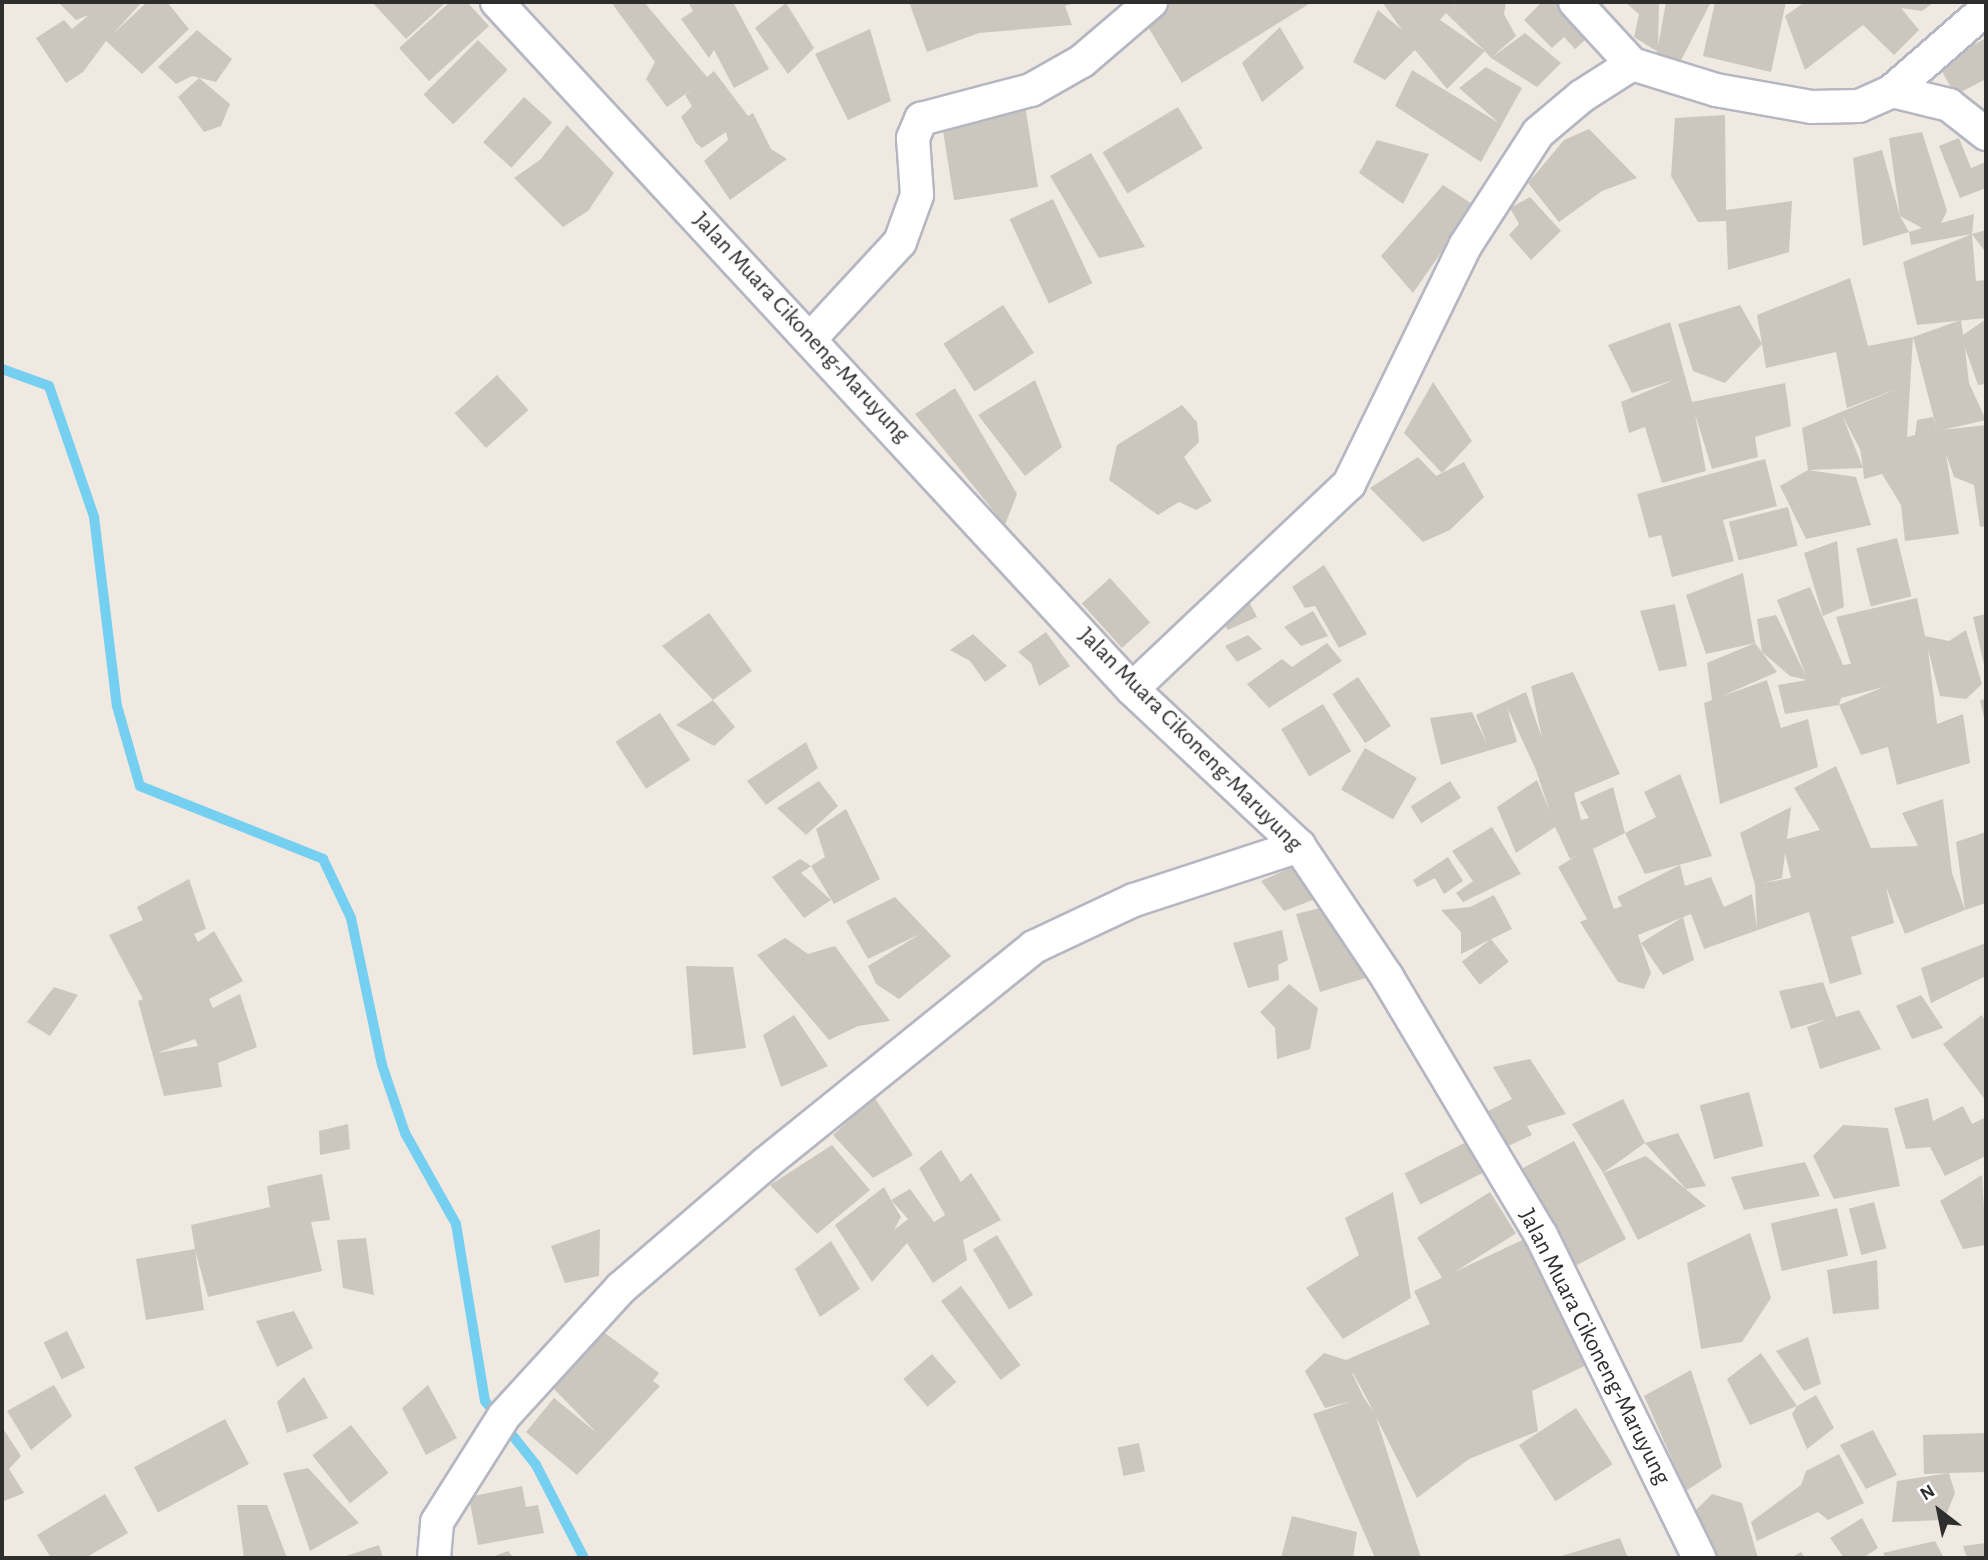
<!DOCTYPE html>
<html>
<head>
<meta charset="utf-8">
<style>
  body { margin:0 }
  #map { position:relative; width:1988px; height:1560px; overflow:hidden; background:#efe9e1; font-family:"Alegreya Sans",sans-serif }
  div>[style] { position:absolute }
  .stream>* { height:10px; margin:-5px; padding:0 5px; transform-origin:5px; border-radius:5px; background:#75cff0 }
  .building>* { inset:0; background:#cbc7bf; transform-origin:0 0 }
  .roads { filter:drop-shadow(2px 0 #b4b7c1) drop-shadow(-2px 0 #b4b7c1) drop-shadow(0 2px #b4b7c1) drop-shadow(0 -2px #b4b7c1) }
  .street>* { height:32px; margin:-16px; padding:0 16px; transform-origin:16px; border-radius:16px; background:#fff }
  span { translate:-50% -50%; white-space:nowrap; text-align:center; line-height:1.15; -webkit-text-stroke:5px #fff; paint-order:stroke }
  .street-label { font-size:24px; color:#2e2e2e }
  .frame { position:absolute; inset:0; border:4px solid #2e2e2e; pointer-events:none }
  .north { position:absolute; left:1904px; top:1476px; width:70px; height:70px; -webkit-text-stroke:5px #fff; paint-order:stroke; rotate:328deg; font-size:19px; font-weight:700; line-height:28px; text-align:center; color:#2e2e2e }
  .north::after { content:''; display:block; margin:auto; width:24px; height:32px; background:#2e2e2e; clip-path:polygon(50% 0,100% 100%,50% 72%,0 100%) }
</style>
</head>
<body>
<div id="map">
  <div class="stream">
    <div style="left:2px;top:369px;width:50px;rotate:19.9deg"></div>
    <div style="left:49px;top:386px;width:139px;rotate:71deg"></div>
    <div style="left:94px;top:517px;width:190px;rotate:83.1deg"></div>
    <div style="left:117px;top:706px;width:83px;rotate:74deg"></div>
    <div style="left:140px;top:786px;width:197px;rotate:21.7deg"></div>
    <div style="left:323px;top:859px;width:65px;rotate:64.6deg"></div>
    <div style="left:351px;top:918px;width:150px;rotate:78.1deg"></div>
    <div style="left:382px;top:1065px;width:72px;rotate:71.3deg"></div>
    <div style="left:405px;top:1133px;width:104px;rotate:60.7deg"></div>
    <div style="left:456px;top:1224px;width:179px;rotate:80.7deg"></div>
    <div style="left:485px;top:1401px;width:82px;rotate:51.4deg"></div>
    <div style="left:536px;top:1465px;width:105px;rotate:62.7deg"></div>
  </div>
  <div class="building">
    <div style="clip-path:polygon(58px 2px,142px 2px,113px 34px,147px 2px,167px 2px,189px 29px,142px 74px,106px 41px,83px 72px,66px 83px,36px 38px,64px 20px,72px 29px,89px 15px,76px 20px)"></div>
    <div style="clip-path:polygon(372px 2px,446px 2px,406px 39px)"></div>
    <div style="clip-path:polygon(450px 2px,467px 2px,489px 26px,429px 81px,399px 48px)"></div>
    <div style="clip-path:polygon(611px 2px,644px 2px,707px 77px,714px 71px,748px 116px,753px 113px,771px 149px,787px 159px,730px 200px,704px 161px,728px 140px,726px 132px,702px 148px,696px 143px,681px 117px,692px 106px,685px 95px,694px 88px,667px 107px,646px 79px,655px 62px)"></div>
    <div style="clip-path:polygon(688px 2px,733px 2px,769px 69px,734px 88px,714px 50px,709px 58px,681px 19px,693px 11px)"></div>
    <div style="clip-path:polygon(909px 2px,1077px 2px,1065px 6px,1072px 25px,979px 33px,927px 52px)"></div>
    <div style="clip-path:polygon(1160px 2px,1312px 2px,1182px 83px,1140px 14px)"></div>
    <div style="clip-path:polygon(evenodd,1382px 2px,1456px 2px,1451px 8px,1457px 2px,1506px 2px,1504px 14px,1516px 36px,1491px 58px,1525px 33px,1561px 63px,1537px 87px,1491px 58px,1485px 51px,1447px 89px,1415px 50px,1385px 80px,1353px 62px,1378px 10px,1402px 30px,1382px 2px,1446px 13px,1485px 51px,1440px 20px,1446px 13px)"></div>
    <div style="clip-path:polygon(1542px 2px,1563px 2px,1594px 32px,1575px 49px,1564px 37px,1552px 48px,1524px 20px)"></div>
    <div style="clip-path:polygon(1625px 2px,1659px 2px,1658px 52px,1634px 37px,1639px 14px)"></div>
    <div style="clip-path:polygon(1666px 2px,1711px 2px,1677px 68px,1655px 63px)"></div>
    <div style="clip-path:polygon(1715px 2px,1786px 2px,1771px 72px,1703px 56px)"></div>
    <div style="clip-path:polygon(1805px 2px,1934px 2px,1922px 11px,1901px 8px,1919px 30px,1894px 55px,1863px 25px,1805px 70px,1785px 16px)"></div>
    <div style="clip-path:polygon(786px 3px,814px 48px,788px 74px,755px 28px)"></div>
    <div style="clip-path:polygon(1280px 27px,1304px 68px,1262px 102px,1242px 63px)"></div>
    <div style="clip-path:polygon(870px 29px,891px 101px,848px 120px,815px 54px)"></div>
    <div style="clip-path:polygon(197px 30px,232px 59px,216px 82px,192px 76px,176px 84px,158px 67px)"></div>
    <div style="clip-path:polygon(1986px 38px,1986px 79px,1955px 95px,1938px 64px)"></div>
    <div style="left:478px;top:40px;width:42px;height:77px;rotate:45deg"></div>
    <div style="clip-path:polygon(1486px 67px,1522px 88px,1481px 162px,1395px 106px,1412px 70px,1499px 123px,1459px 88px)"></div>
    <div style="clip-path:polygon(199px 78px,230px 104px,221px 126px,204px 132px,178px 97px)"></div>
    <div style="left:524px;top:97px;width:38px;height:61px;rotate:42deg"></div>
    <div style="left:1025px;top:105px;width:83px;height:85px;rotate:81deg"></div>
    <div style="left:1178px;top:107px;width:48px;height:88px;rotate:59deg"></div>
    <div style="clip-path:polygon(1725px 115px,1726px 210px,1792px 201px,1789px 252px,1728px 270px,1726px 221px,1698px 222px,1671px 176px,1675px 118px)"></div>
    <div style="clip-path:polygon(567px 125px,614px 173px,588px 211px,563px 227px,514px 178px,540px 160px)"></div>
    <div style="clip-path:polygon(1589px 129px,1637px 178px,1602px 191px,1559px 222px,1528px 183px,1564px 140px)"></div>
    <div style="clip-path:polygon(evenodd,1922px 132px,1947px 211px,1941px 223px,1974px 214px,1972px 234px,1986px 230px,1986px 253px,1972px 234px,1911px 245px,1909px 232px,1863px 246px,1853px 158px,1882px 150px,1900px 216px,1889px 138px,1922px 132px,1900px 216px,1922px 228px,1909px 232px,1900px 216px)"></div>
    <div style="clip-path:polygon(1959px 138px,1971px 168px,1986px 162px,1986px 188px,1960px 198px,1939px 146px)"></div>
    <div style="clip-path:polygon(1377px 140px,1429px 154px,1403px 204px,1359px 173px)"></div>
    <div style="clip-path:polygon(1091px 153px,1145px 247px,1099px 258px,1050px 176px)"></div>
    <div style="clip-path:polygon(1443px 185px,1474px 205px,1413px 293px,1381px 256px)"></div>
    <div style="clip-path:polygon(1530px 197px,1561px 231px,1531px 260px,1509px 235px,1519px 224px,1510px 208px)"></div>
    <div style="left:1053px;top:199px;width:93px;height:48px;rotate:65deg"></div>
    <div style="clip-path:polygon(1972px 234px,1976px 281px,1986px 280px,1986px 318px,1917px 325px,1903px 262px)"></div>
    <div style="clip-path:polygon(evenodd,1850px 278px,1868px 346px,1913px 337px,1907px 437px,1915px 435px,1917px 420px,1933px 417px,1937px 430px,1913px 337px,1961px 320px,1963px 335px,1986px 319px,1986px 384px,1978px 385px,1965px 348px,1969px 383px,1986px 420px,1942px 430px,1986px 425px,1986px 526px,1980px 527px,1974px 485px,1954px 477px,1946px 454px,1959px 534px,1905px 541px,1901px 505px,1882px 474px,1864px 479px,1863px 468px,1808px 470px,1856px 477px,1871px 525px,1806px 539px,1780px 486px,1808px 470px,1802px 428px,1902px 387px,1847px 408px,1836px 352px,1766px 368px,1762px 344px,1725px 383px,1693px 371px,1678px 324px,1740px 305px,1762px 344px,1757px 315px,1850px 278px,1843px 417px,1860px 449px,1863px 468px,1843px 417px)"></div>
    <div style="left:1003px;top:305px;width:57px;height:71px;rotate:57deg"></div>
    <div style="clip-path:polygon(1670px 322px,1692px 402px,1785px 383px,1791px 426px,1755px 437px,1758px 457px,1712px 469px,1695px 414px,1706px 471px,1662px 483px,1645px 427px,1629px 433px,1621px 402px,1674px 380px,1632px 393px,1608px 345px)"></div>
    <div style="left:497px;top:375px;width:47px;height:57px;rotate:48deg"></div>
    <div style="clip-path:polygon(1035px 380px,1062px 447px,1025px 476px,978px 415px)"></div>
    <div style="clip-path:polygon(1433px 382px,1472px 441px,1442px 473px,1404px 433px)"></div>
    <div style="clip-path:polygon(955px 388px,1017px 494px,1005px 525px,915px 414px)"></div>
    <div style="clip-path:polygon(1182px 405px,1197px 422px,1199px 442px,1184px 457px,1212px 501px,1196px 510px,1179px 502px,1158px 515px,1109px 480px,1117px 445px)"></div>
    <div style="clip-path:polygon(1418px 457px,1436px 476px,1464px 462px,1484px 497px,1450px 530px,1423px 542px,1370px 488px)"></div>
    <div style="clip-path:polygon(1765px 459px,1777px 506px,1723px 520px,1734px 561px,1672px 577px,1661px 535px,1649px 538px,1637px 494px)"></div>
    <div style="left:1788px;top:507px;width:40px;height:61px;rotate:76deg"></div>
    <div style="left:1897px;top:538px;width:60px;height:42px;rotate:76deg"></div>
    <div style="clip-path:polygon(1837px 541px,1844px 607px,1823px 616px,1804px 553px)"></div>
    <div style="clip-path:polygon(1324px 565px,1367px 634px,1339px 648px,1315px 606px,1305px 608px,1292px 587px)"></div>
    <div style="clip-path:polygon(1743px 573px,1755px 643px,1706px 654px,1686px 595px)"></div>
    <div style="left:1110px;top:578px;width:60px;height:38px;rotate:48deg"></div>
    <div style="clip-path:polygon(evenodd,1810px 587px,1843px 665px,1851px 664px,1836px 617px,1917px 598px,1925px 636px,1949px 641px,1966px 630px,1982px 684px,1966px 699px,1940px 696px,1928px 649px,1937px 724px,1963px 714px,1970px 763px,1897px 785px,1888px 747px,1861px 755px,1839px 705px,1785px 714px,1778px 685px,1807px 680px,1790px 676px,1762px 652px,1757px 619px,1776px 615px,1806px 676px,1777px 600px,1810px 587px,1884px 687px,1839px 705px,1841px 698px,1884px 687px)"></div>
    <div style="clip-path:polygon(1248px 600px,1257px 617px,1228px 630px,1218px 616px)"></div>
    <div style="clip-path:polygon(1675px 604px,1687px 666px,1659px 671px,1640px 611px)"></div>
    <div style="clip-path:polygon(1313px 611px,1328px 636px,1301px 646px,1284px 627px)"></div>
    <div style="clip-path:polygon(709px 613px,752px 671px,713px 700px,662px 646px)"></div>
    <div style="clip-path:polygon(1986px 614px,1986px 669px,1985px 669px,1973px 617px)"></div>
    <div style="clip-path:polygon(1046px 632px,1070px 666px,1039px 686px,1031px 663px,1018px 652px)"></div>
    <div style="clip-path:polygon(973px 634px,1007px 666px,985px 682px,970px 661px,950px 650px)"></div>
    <div style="clip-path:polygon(1248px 635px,1262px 649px,1237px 662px,1225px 646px)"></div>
    <div style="clip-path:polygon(1327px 643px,1342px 661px,1269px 708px,1247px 684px,1282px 659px,1292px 667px)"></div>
    <div style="clip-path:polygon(1755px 643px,1777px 672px,1720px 697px,1767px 680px,1781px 728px,1808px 719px,1818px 767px,1720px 804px,1704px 703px,1712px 700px,1707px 663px)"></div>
    <div style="clip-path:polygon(evenodd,1573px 672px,1620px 774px,1574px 793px,1581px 820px,1589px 818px,1580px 802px,1613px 787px,1625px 833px,1593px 849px,1614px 909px,1622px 906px,1617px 897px,1680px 865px,1685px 886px,1711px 877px,1724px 907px,1752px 894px,1757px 928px,1755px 885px,1740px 833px,1791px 807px,1787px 839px,1820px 830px,1794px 788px,1836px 766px,1871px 848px,1918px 846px,1902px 813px,1943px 799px,1952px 873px,1965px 910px,1905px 934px,1886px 887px,1894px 923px,1851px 937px,1862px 974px,1830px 984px,1809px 912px,1704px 949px,1691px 914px,1638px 935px,1651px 973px,1644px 989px,1618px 982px,1580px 922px,1587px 919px,1558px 867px,1578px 855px,1570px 859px,1555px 827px,1516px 853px,1497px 807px,1537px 780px,1550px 812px,1536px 770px,1507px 707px,1517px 742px,1441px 765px,1430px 718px,1472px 712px,1487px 744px,1476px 715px,1526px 692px,1542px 738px,1531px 686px,1573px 672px,1785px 853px,1791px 878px,1763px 883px,1782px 878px,1785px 853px)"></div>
    <div style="left:1358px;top:677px;width:59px;height:31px;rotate:56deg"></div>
    <div style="clip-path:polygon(1986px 699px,1986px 722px,1985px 722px,1980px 700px)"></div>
    <div style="clip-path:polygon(713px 700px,735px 727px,714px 746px,676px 725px)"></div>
    <div style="left:1323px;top:704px;width:55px;height:49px;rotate:59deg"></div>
    <div style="left:660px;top:713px;width:56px;height:53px;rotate:57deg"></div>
    <div style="clip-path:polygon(806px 742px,818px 768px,766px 805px,747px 781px)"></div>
    <div style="left:1365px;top:748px;width:60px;height:48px;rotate:30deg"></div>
    <div style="clip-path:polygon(1680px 774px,1712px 856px,1645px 874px,1625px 833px,1656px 817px,1644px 792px)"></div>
    <div style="clip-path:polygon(819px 781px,838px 806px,806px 835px,777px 808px)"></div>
    <div style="left:1450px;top:781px;width:20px;height:47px;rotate:57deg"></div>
    <div style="clip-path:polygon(846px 809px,880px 879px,834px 904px,811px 866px,801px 873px,831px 900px,804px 918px,772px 877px,800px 859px,811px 866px,825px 857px,816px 829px)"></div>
    <div style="clip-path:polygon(1492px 827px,1521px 874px,1463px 902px,1456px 893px,1473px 881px,1452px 851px)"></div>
    <div style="clip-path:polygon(1986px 832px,1986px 903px,1965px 910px,1956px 842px)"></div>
    <div style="clip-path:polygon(1448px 857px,1463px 881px,1444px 894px,1435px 878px,1417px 887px,1413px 880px)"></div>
    <div style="clip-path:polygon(1301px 863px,1326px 895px,1284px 911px,1261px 881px)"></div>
    <div style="clip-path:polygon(evenodd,189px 879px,206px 929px,194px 934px,198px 942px,214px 931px,243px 981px,209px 999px,213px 1008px,240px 994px,257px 1047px,218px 1063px,222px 1087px,164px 1096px,138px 1001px,143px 999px,109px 935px,143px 920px,137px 907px,189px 879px,195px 1039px,198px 1046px,157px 1053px,195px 1039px)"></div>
    <div style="clip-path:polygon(1494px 895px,1512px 929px,1461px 954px,1461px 932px,1441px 910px,1470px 907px)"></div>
    <div style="clip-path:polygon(895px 897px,951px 956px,899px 999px,876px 984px,868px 966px,920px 934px,868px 959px,846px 921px)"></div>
    <div style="clip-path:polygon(1332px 905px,1375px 975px,1320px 992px,1296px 914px)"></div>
    <div style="clip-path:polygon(1683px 917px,1694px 960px,1663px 975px,1641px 943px)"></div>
    <div style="clip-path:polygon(1282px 930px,1288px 960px,1278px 965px,1279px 980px,1248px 988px,1233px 943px)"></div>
    <div style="clip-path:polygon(785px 938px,808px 954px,835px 946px,890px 1021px,858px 1026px,829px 1040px,757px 955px)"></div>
    <div style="left:1491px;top:939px;width:29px;height:37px;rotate:52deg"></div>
    <div style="clip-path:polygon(1986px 943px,1986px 976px,1931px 1003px,1921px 968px)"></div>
    <div style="clip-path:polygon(686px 966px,733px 967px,746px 1048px,693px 1055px)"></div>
    <div style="clip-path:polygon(1823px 982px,1836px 1017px,1859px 1010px,1881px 1049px,1820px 1069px,1807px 1027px,1827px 1019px,1791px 1029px,1779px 991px)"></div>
    <div style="clip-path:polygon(1289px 984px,1318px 1008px,1310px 1049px,1277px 1059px,1275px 1028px,1260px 1012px)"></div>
    <div style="clip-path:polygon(54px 987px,78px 995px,50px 1036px,27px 1022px)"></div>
    <div style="clip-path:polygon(1921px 995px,1943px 1028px,1912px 1039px,1896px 1006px)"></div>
    <div style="clip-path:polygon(794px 1015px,828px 1066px,781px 1087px,763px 1035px)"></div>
    <div style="clip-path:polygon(1982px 1015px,1986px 1023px,1986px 1101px,1943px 1044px)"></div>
    <div style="clip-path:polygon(1530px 1059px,1566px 1114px,1527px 1126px,1532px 1135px,1500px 1150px,1482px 1114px,1512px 1099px,1493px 1067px)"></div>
    <div style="left:1749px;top:1092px;width:56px;height:51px;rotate:75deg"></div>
    <div style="clip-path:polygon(874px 1097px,913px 1155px,873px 1178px,833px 1135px)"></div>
    <div style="clip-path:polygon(1928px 1098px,1933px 1121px,1963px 1106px,1972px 1124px,1986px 1117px,1986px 1156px,1945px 1176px,1930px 1147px,1906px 1149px,1894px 1108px)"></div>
    <div style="clip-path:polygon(1623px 1099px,1645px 1143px,1603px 1173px,1572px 1124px)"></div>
    <div style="clip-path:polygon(348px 1124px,350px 1149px,320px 1155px,319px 1131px)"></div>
    <div style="clip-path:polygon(1843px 1125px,1888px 1128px,1900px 1186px,1834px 1199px,1813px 1156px)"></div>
    <div style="clip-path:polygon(1678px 1133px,1706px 1186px,1686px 1189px,1645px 1143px)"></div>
    <div style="left:1474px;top:1138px;width:35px;height:78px;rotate:63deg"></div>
    <div style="left:1574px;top:1141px;width:111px;height:58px;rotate:62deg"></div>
    <div style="clip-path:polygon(832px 1145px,870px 1190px,817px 1234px,770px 1185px)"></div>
    <div style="clip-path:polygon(evenodd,941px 1150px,961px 1182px,971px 1173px,1001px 1220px,963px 1240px,967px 1260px,933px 1283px,907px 1243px,872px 1282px,835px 1225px,884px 1187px,891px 1200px,910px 1189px,934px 1222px,945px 1215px,919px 1168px,941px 1150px,891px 1200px,908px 1219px,894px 1230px,901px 1217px,891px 1200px)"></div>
    <div style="clip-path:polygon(1646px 1156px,1706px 1206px,1638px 1240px,1603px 1173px)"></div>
    <div style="clip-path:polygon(1805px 1162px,1820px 1196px,1744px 1210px,1731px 1177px)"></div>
    <div style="clip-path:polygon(322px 1174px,330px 1220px,311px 1222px,322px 1271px,208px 1297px,195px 1250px,204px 1310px,146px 1320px,136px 1259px,195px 1249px,191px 1225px,270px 1207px,267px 1186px)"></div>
    <div style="clip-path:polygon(1982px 1175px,1986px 1245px,1963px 1249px,1940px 1201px)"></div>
    <div style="clip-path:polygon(1393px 1192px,1411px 1298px,1343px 1339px,1306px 1288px,1359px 1255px,1345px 1218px)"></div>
    <div style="left:1490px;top:1192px;width:49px;height:86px;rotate:58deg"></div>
    <div style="left:1874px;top:1202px;width:48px;height:26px;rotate:75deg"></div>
    <div style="left:1837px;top:1208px;width:49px;height:68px;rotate:77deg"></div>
    <div style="clip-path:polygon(600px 1229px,599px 1276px,565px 1283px,551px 1246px)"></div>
    <div style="clip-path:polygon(1750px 1233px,1771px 1298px,1742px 1342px,1701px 1349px,1687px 1263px)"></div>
    <div style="left:997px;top:1235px;width:70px;height:28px;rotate:59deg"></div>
    <div style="clip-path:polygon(evenodd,1533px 1235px,1593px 1362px,1532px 1391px,1538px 1431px,1469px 1459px,1417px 1498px,1376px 1417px,1421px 1558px,1375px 1558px,1313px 1414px,1352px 1401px,1325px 1408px,1305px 1371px,1324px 1353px,1346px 1360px,1430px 1324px,1414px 1291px,1533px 1235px,1352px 1373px,1353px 1373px,1374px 1412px,1364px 1398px,1352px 1373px)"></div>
    <div style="clip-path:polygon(366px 1238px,374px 1295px,343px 1288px,337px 1240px)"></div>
    <div style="clip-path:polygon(831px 1241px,860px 1289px,820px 1317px,795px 1269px)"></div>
    <div style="clip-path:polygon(1877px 1260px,1879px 1309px,1833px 1314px,1827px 1270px)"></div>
    <div style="left:961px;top:1286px;width:99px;height:25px;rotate:53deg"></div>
    <div style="clip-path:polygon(294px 1311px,313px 1348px,277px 1367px,256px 1321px)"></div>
    <div style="clip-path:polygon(598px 1328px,659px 1373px,653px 1381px,660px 1386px,577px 1475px,526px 1432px,554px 1398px,597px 1433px,553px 1388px)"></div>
    <div style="left:67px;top:1331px;width:41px;height:26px;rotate:64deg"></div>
    <div style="clip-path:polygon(1808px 1337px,1821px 1384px,1804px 1391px,1776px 1351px)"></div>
    <div style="clip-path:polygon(1761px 1353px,1797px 1406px,1816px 1395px,1834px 1428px,1807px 1449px,1792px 1414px,1797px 1406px,1750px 1425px,1727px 1379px)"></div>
    <div style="left:932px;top:1354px;width:37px;height:38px;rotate:49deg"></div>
    <div style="clip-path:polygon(1691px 1370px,1722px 1467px,1686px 1491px,1644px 1396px)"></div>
    <div style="clip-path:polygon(304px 1377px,328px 1418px,287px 1433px,277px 1402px)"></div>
    <div style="clip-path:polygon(54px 1385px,72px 1416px,31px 1450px,7px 1411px)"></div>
    <div style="clip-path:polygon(428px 1385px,457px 1438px,426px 1455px,402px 1408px)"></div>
    <div style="left:1576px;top:1408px;width:67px;height:68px;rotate:57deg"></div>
    <div style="left:225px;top:1419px;width:51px;height:103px;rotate:62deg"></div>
    <div style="left:351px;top:1425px;width:61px;height:49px;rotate:52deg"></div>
    <div style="clip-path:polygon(2px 1427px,21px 1456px,9px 1469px,24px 1493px,2px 1502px)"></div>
    <div style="clip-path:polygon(1873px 1430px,1897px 1475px,1866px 1489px,1840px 1445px)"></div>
    <div style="clip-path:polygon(1986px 1433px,1986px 1472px,1949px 1473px,1955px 1493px,1944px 1520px,1892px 1522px,1897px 1481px,1949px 1473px,1924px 1474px,1923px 1435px)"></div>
    <div style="left:1139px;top:1443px;width:29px;height:22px;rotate:78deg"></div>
    <div style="clip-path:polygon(1839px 1454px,1864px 1503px,1828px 1520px,1818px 1512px,1757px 1541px,1751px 1522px,1801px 1485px,1806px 1471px)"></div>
    <div style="clip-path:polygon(308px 1468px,359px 1523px,310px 1551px,283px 1473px)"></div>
    <div style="clip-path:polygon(522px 1486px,526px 1507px,538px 1505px,544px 1533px,478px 1545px,469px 1497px)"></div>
    <div style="clip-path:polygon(105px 1494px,128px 1533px,85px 1558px,51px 1558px,37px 1535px)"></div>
    <div style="clip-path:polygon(1712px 1494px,1742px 1503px,1758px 1558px,1709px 1558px,1691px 1515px)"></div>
    <div style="clip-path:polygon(237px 1505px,267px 1505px,287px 1558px,244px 1558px)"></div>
    <div style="clip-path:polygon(1292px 1516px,1357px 1532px,1353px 1558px,1281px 1558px)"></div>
    <div style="clip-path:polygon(1862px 1518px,1878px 1548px,1863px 1558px,1844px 1558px,1830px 1538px)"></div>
    <div style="clip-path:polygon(1620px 1538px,1628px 1558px,1555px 1558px)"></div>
    <div style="clip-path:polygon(1935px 1541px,1944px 1558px,1886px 1558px,1883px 1553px)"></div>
    <div style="clip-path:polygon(1986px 1543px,1986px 1558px,1967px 1558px,1963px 1546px)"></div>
    <div style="clip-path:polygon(379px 1545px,383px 1558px,340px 1558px)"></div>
    <div style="clip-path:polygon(508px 1551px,514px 1558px,490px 1558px)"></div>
    <div style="clip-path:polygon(1801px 1552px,1805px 1558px,1791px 1558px)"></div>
  </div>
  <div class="roads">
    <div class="street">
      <div style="left:497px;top:2px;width:936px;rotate:47.25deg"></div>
      <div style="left:1132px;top:689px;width:229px;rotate:43.2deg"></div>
      <div style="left:1299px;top:846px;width:158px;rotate:56.1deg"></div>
      <div style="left:1387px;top:977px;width:300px;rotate:59.2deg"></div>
      <div style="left:1541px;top:1235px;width:360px;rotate:63.9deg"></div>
      <div style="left:1575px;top:2px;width:84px;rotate:47.4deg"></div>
      <div style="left:1892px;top:91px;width:59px;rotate:13.8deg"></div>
      <div style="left:1949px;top:105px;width:47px;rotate:38.1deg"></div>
      <div style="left:812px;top:337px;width:129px;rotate:-47.2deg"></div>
      <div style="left:900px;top:242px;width:50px;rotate:-70.1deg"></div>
      <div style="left:917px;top:195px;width:57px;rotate:-94deg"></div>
      <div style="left:913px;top:138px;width:21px;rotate:-67deg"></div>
      <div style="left:921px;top:119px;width:114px;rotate:-14.8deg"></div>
      <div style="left:1031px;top:90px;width:59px;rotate:-29.6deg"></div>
      <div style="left:1082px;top:61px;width:91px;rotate:-40.5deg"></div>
      <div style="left:1132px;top:689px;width:299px;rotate:-43.4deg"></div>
      <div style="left:1349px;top:484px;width:265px;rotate:-64deg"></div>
      <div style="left:1465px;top:246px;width:135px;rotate:-57.1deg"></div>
      <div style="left:1538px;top:133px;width:57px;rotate:-40.1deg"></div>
      <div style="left:1582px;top:96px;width:59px;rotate:-32.6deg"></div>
      <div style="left:1632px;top:64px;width:88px;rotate:17.2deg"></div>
      <div style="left:1716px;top:90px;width:97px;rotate:10.1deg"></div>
      <div style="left:1811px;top:107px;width:48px;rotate:-1.2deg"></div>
      <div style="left:1859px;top:106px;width:36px;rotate:-24deg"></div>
      <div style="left:1892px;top:91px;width:125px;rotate:-41.1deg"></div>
      <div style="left:434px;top:1558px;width:36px;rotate:-85deg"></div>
      <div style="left:437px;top:1522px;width:125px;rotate:-57.7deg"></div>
      <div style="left:504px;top:1416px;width:173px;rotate:-47.6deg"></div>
      <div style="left:621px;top:1288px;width:190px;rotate:-40.7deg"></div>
      <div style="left:765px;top:1164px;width:346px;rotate:-38.9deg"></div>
      <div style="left:1034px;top:947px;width:110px;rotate:-25.2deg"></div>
      <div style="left:1134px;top:900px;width:174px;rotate:-18.1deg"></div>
    </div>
  </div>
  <div class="street-label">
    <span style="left:801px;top:328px;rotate:47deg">Jalan Muara Cikoneng-Maruyung</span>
    <span style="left:1190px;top:740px;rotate:45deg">Jalan Muara Cikoneng-Maruyung</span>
    <span style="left:1594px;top:1347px;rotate:63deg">Jalan Muara Cikoneng-Maruyung</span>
  </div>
  <div class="frame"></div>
  <div class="north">N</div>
</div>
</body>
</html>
